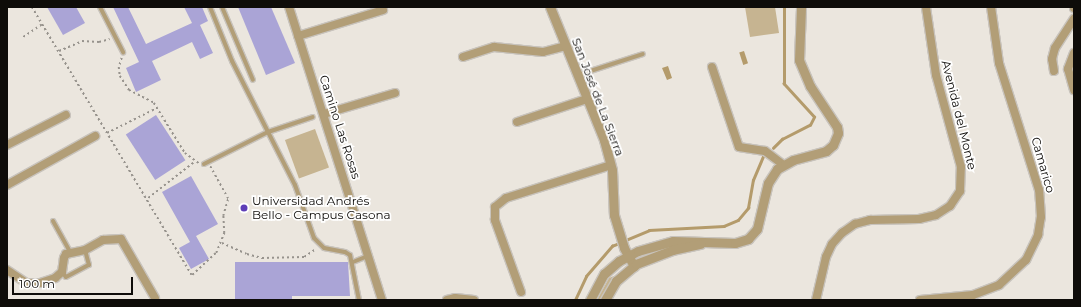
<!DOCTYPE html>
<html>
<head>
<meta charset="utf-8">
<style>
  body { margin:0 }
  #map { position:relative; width:1081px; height:307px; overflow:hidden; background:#ebe6de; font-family:Montserrat,sans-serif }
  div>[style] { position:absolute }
  .green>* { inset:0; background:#c6b491; transform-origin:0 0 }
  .water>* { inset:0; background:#b49b6b; transform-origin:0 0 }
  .stream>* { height:2.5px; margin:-1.25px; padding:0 1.25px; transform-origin:1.25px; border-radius:1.25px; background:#b49b6b }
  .building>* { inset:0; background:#aaa4d6; transform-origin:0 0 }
  .path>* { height:1.5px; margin-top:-0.75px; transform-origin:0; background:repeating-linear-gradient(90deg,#97938d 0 2px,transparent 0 5px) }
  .roads { filter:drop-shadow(1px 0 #c8c3bc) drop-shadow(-1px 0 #c8c3bc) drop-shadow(0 1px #c8c3bc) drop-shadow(0 -1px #c8c3bc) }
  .service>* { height:4px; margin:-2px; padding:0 2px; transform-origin:2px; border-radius:2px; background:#b29e77 }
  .minor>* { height:8px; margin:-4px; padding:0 4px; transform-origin:4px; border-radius:4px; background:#b29e77 }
  .tertiary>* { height:9px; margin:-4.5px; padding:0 4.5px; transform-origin:4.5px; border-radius:4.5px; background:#b29e77 }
  .dots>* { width:11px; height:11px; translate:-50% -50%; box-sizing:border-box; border:2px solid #fff; border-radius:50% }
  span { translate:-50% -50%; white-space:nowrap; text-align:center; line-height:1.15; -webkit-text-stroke:3.5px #fff; paint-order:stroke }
  .street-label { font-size:12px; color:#0e0c09 }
  .poi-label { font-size:12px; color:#0e0c09 }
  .left { translate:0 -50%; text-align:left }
  .frame { position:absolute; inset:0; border:8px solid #0e0c09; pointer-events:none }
  .scale { position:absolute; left:12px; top:277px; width:121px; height:18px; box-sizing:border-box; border:2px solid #0e0c09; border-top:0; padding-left:5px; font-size:12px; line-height:14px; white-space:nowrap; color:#0e0c09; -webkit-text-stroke:3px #fff; paint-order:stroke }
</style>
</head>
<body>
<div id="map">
  <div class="green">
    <div style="clip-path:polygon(745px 7px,775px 7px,779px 33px,750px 37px)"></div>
    <div style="left:315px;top:129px;width:41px;height:32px;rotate:70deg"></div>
    <div style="clip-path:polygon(614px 276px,601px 300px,597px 300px,609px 278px)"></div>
  </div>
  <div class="water">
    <div style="left:744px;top:51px;width:13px;height:5px;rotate:72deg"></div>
    <div style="clip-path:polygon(668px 66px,672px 78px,667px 80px,662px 68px)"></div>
  </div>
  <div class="stream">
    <div style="left:773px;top:148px;width:13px;rotate:-45deg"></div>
    <div style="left:782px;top:139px;width:31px;rotate:-27deg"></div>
    <div style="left:810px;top:125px;width:9px;rotate:-63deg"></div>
    <div style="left:814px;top:117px;width:45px;rotate:-132.3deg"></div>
    <div style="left:784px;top:84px;width:77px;rotate:-90deg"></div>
    <div style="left:626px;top:240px;width:25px;rotate:-23deg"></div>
    <div style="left:649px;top:230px;width:75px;rotate:-3.1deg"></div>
    <div style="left:724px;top:226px;width:15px;rotate:-23deg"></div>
    <div style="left:738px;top:220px;width:16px;rotate:-50deg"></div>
    <div style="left:748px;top:208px;width:28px;rotate:-80deg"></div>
    <div style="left:753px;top:180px;width:25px;rotate:-67deg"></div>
    <div style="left:575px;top:300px;width:26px;rotate:-65deg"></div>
    <div style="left:586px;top:276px;width:40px;rotate:-49deg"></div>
    <div style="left:612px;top:246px;width:5px;rotate:-22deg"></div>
  </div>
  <div class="building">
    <div style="clip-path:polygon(47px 7px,76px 7px,85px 23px,63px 35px)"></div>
    <div style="clip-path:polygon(113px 7px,128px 7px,146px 44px,192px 23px,184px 7px,202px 7px,208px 21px,200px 25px,213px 53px,200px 59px,192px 42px,152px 61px,161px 80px,136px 92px,126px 68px,139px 62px)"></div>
    <div style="clip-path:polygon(238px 7px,271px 7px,295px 63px,266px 75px)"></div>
    <div style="left:156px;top:115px;width:54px;height:36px;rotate:57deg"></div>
    <div style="clip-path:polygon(191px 176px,218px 224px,196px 236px,209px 259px,191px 269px,179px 248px,190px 242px,162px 192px)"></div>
    <div style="clip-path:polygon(235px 262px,348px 262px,350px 296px,292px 296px,292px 300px,235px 300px)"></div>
  </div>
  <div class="path">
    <div style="left:32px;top:7px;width:312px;rotate:59.2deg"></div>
    <div style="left:192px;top:275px;width:33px;rotate:-43deg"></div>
    <div style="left:216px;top:253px;width:22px;rotate:-68deg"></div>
    <div style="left:224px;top:233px;width:17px;rotate:-93deg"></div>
    <div style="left:223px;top:216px;width:18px;rotate:-74deg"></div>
    <div style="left:228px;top:199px;width:37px;rotate:-119deg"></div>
    <div style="left:23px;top:37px;width:23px;rotate:-34deg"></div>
    <div style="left:59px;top:51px;width:25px;rotate:-23deg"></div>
    <div style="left:82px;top:41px;width:17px;rotate:3deg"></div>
    <div style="left:99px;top:42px;width:11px;rotate:-15deg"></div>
    <div style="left:122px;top:58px;width:9px;rotate:108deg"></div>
    <div style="left:119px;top:67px;width:9px;rotate:84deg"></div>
    <div style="left:120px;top:76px;width:17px;rotate:57deg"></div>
    <div style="left:129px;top:90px;width:28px;rotate:27deg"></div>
    <div style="left:154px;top:103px;width:59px;rotate:58.2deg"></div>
    <div style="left:185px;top:153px;width:17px;rotate:36deg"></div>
    <div style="left:107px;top:133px;width:56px;rotate:-26.6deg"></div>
    <div style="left:148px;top:198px;width:58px;rotate:-38deg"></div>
    <div style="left:222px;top:243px;width:27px;rotate:24deg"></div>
    <div style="left:247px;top:254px;width:16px;rotate:15deg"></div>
    <div style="left:262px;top:258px;width:42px;rotate:-1.4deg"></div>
    <div style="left:304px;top:257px;width:14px;rotate:-34deg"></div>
  </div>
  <div class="roads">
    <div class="service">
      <div style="left:100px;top:7px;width:51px;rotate:62.9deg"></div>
      <div style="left:210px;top:7px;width:58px;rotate:67.8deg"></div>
      <div style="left:232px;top:61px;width:139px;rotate:63.1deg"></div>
      <div style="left:295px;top:185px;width:56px;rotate:70.3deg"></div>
      <div style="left:314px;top:238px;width:14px;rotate:45deg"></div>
      <div style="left:324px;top:248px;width:21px;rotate:11deg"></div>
      <div style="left:345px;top:252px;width:6px;rotate:31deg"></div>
      <div style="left:350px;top:255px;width:46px;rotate:78.7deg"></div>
      <div style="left:222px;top:7px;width:79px;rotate:67deg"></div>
      <div style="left:578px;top:75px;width:68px;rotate:-17.9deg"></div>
      <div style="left:204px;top:164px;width:72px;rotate:-26.6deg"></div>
      <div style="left:268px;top:132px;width:47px;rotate:-18.4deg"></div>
      <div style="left:53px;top:221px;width:35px;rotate:61deg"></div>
      <div style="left:353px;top:262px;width:16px;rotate:-22deg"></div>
      <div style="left:62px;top:272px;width:6px;rotate:51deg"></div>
      <div style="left:66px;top:277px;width:26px;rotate:-28deg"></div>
      <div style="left:89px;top:265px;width:16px;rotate:-105deg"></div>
    </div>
    <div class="minor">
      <div style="left:289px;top:7px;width:307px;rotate:72.4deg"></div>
      <div style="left:1074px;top:7px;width:1px;rotate:90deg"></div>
      <div style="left:298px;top:36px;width:89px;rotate:-17deg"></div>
      <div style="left:1074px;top:53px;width:17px;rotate:111deg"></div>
      <div style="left:1068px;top:69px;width:22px;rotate:74deg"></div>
      <div style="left:463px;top:57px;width:33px;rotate:-18deg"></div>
      <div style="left:494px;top:47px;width:49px;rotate:5.8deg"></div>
      <div style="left:543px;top:52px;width:24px;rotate:-15deg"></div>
      <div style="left:712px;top:67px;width:84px;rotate:71.4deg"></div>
      <div style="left:739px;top:147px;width:26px;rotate:9deg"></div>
      <div style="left:765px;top:151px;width:21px;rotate:37deg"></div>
      <div style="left:1054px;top:71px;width:12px;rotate:-99deg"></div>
      <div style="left:1052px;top:59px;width:11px;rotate:-75deg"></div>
      <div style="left:1055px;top:48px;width:35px;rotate:-57deg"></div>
      <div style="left:324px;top:114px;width:74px;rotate:-16.5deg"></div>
      <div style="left:517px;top:122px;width:74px;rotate:-18.2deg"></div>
      <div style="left:7px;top:145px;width:66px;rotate:-27deg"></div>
      <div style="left:7px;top:185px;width:101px;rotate:-29.1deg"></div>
      <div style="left:7px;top:270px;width:23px;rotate:34deg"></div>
      <div style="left:26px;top:283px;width:14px"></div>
      <div style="left:40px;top:283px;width:16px;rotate:-18deg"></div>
      <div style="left:55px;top:278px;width:9px;rotate:-41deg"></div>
      <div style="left:62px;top:272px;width:14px;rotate:-82deg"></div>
      <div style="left:64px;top:258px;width:4px;rotate:-63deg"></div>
      <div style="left:66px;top:254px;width:19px;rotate:-12deg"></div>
      <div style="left:85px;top:250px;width:21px;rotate:-29deg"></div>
      <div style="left:103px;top:240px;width:18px;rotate:-3deg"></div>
      <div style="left:121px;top:239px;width:68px;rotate:60deg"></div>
      <div style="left:521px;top:292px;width:77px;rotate:-109.9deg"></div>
      <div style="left:495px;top:220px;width:13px;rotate:-90deg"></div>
      <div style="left:495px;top:207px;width:14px;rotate:-39deg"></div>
      <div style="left:506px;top:198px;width:110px;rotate:-17.4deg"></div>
      <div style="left:447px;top:300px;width:8px;rotate:-14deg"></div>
      <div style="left:455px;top:298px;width:19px;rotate:6deg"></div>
      <div style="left:816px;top:300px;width:44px;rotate:-76.9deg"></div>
      <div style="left:826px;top:257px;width:14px;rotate:-65deg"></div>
      <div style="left:832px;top:244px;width:15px;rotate:-48deg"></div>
      <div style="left:842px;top:233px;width:16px;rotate:-35deg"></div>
      <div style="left:855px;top:224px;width:16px;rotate:-15deg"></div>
      <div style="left:870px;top:220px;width:49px;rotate:-1.2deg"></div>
      <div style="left:919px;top:219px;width:17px;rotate:-13deg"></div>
      <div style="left:936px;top:215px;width:17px;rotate:-33deg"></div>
      <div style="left:950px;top:206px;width:18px;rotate:-56deg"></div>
      <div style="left:960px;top:191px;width:24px;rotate:-88deg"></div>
      <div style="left:961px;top:167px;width:95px;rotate:-105.2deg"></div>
      <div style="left:936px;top:75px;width:69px;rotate:-98.4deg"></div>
      <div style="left:920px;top:300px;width:53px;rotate:-5.4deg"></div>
      <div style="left:973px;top:295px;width:28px;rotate:-21deg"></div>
      <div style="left:999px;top:285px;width:37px;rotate:-43deg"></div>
      <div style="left:1026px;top:260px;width:28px;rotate:-64deg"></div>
      <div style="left:1038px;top:235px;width:18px;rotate:-81deg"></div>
      <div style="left:1041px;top:217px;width:27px;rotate:-94deg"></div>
      <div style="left:1039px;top:190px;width:133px;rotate:-107.5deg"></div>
      <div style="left:999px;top:63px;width:57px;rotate:-98.1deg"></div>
    </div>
    <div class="tertiary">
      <div style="left:550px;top:7px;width:144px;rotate:67.9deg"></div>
      <div style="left:604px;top:140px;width:31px;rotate:75deg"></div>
      <div style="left:612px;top:170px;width:45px;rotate:87.5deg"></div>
      <div style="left:614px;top:215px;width:34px;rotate:73deg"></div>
      <div style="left:624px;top:248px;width:21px;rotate:61deg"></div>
      <div style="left:590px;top:300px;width:30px;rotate:-62deg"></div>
      <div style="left:604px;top:274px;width:20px;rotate:-41deg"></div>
      <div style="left:619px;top:261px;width:21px;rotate:-28deg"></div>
      <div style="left:638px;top:251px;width:36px;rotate:-16deg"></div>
      <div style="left:673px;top:241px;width:62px;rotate:1.8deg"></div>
      <div style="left:735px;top:243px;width:14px;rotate:-17deg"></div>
      <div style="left:748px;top:239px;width:13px;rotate:-48deg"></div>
      <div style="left:757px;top:229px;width:47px;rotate:-76.6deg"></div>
      <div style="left:768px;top:183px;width:17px;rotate:-57deg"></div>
      <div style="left:777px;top:169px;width:18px;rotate:-29deg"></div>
      <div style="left:793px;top:160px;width:34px;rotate:-15deg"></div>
      <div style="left:826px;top:151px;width:9px;rotate:-41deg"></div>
      <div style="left:833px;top:145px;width:13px;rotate:-67deg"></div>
      <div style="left:838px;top:133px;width:6px;rotate:-99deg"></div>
      <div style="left:837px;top:127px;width:49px;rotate:-123.4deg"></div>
      <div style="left:810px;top:86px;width:28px;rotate:-113deg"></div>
      <div style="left:799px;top:60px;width:53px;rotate:-87.8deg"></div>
      <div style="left:605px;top:300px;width:22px;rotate:-60deg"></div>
      <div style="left:616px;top:281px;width:26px;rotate:-40deg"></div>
      <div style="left:636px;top:264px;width:39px;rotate:-21deg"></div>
      <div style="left:672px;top:250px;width:29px;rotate:-12deg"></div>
    </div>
  </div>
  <div class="dots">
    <div style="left:244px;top:208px;background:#5e3eb7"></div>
  </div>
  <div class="street-label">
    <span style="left:598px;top:97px;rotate:69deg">San José de La Sierra</span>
    <span style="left:959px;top:115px;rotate:76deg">Avenida del Monte</span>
    <span style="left:340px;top:127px;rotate:72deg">Camino Las Rosas</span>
    <span style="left:1043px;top:165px;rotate:74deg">Camarico</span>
  </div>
  <div class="poi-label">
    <span class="left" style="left:252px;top:208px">Universidad Andrés<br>Bello - Campus Casona</span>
  </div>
  <div class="frame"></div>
  <div class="scale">100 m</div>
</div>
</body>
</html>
